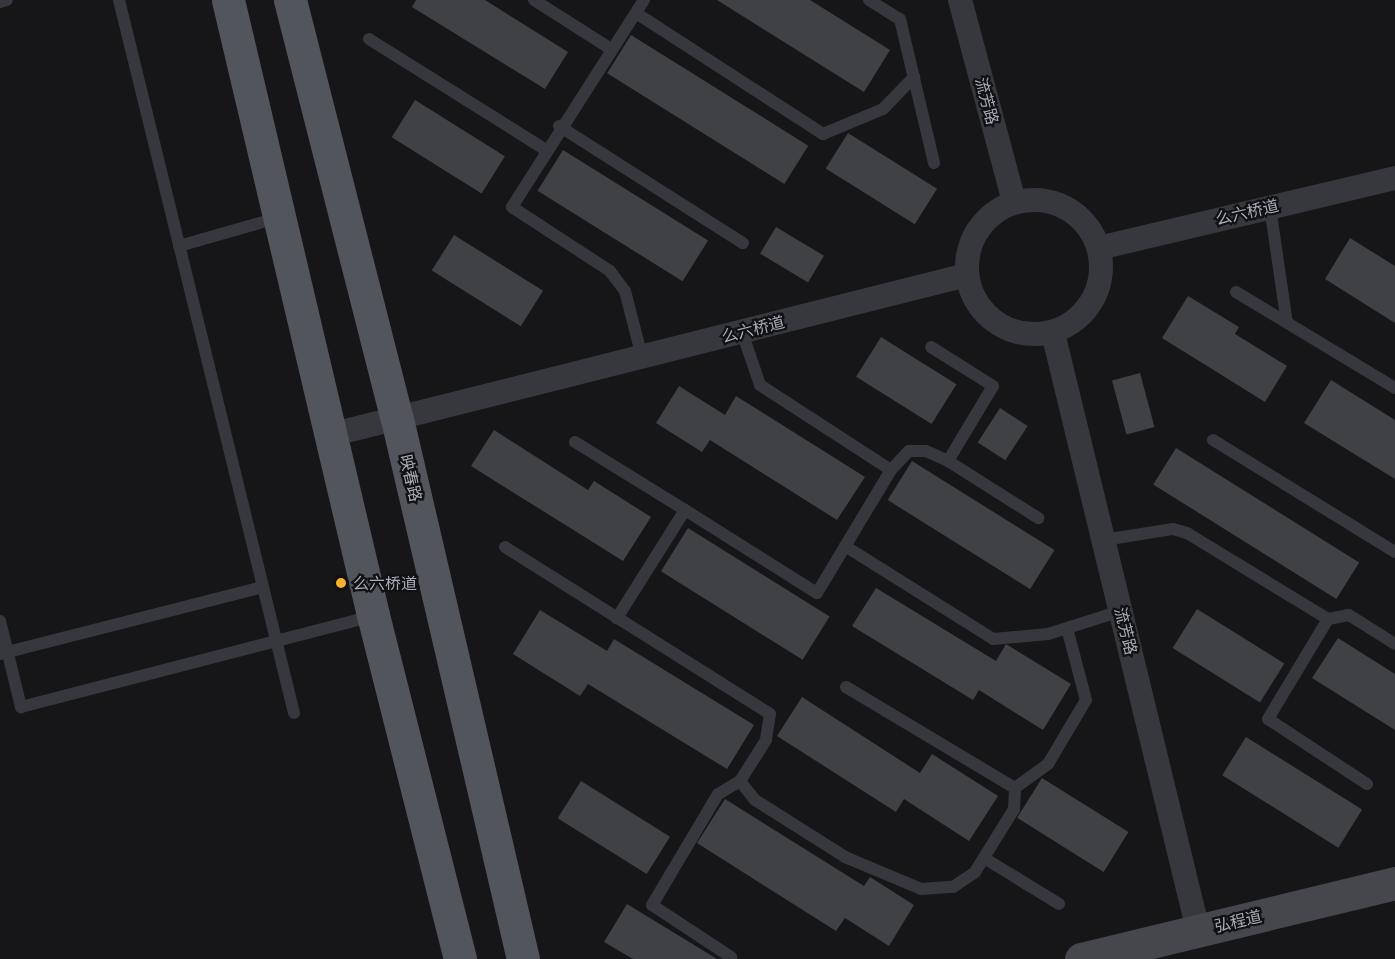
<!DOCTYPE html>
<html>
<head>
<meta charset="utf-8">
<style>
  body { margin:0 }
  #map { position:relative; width:1395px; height:959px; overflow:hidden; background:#161618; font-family:"Exo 2","Noto Sans SC",sans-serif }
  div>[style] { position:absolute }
  .building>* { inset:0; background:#404145; transform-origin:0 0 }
  .lane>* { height:12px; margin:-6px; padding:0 6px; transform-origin:6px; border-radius:6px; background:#37383d }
  .street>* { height:24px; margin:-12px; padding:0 12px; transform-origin:12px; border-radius:12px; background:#37383d }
  .street>.ring { margin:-12px; padding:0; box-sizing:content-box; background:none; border:24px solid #37383d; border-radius:50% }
  .secondary>* { height:33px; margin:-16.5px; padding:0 16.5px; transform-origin:16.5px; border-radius:16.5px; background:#45474d }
  .primary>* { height:33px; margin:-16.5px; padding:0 16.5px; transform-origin:16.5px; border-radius:16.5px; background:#53555c }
  .dots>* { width:16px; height:16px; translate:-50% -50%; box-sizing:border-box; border:3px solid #111113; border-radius:50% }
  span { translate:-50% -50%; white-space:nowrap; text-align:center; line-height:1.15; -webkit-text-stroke:4.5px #111113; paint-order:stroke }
  .street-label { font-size:16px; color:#a8adb9 }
  .poi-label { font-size:16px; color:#a8adb9 }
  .left { translate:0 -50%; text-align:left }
</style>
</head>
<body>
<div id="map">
  <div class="building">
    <div style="clip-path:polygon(416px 0,485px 0,568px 52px,545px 89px,412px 7px)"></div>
    <div style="clip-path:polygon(717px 0,810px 0,890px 50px,864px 92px)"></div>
    <div style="left:631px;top:35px;width:209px;height:45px;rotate:32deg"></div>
    <div style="left:415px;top:100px;width:106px;height:44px;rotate:32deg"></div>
    <div style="left:848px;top:133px;width:105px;height:42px;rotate:32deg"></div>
    <div style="left:563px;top:150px;width:171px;height:48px;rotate:32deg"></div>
    <div style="left:776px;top:227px;width:56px;height:31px;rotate:31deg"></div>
    <div style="left:454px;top:235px;width:105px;height:42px;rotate:32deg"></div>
    <div style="clip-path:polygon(1350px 238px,1395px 266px,1395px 323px,1325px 279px)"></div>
    <div style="clip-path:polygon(1188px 296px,1239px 327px,1235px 334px,1287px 366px,1265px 402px,1162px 338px)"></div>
    <div style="left:881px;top:337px;width:89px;height:47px;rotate:32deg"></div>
    <div style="left:1140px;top:373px;width:56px;height:29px;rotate:75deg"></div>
    <div style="clip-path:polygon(1331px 380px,1395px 420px,1395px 479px,1304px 423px)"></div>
    <div style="clip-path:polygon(679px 386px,725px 415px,736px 396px,865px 477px,837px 520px,710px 440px,702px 452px,656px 423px)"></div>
    <div style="left:1000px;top:408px;width:33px;height:41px;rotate:33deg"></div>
    <div style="clip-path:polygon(494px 430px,588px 490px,594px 481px,651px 517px,623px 561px,471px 466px)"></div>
    <div style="left:1176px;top:448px;width:216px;height:43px;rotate:32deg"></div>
    <div style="left:912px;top:461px;width:168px;height:46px;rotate:32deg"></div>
    <div style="left:688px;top:528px;width:167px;height:51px;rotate:32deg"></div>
    <div style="clip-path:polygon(876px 588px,996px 661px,1006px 644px,1071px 684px,1043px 730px,979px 690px,973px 700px,852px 626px)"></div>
    <div style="left:1197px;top:609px;width:103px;height:46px;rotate:32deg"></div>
    <div style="clip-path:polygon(540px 610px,607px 651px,614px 639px,754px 725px,727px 769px,588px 684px,580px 696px,513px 654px)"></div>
    <div style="clip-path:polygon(1338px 638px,1395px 674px,1395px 730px,1312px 678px)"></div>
    <div style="clip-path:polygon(802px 697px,920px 773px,932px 754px,998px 796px,969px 841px,904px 799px,896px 812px,777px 736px)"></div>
    <div style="left:1246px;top:737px;width:137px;height:45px;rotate:32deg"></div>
    <div style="left:1042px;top:778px;width:102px;height:47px;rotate:32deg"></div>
    <div style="left:581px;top:781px;width:105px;height:44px;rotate:32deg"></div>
    <div style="clip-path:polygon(725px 799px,864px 886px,870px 877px,914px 905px,889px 946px,845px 918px,836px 931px,697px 843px)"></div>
    <div style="clip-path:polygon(627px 904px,717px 959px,633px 959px,604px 942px)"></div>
  </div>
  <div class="lane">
    <div style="left:119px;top:0;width:734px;rotate:76.21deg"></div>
    <div style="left:534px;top:0;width:91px;rotate:32.5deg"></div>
    <div style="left:869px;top:0;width:36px;rotate:32deg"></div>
    <div style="left:900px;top:19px;width:148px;rotate:76.7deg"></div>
    <div style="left:0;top:2px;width:7px;rotate:-16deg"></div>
    <div style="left:636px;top:13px;width:223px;rotate:32.9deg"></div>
    <div style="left:823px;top:134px;width:65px;rotate:-22.6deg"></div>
    <div style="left:883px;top:109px;width:45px;rotate:-45.9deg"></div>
    <div style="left:369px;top:39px;width:209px;rotate:32.1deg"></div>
    <div style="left:559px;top:126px;width:218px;rotate:32.5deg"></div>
    <div style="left:1270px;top:207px;width:117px;rotate:81.7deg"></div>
    <div style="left:179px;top:246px;width:102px;rotate:-15.9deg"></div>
    <div style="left:1236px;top:292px;width:186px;rotate:31.1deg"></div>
    <div style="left:742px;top:332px;width:56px;rotate:71.2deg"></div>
    <div style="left:760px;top:385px;width:156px;rotate:33deg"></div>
    <div style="left:642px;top:357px;width:68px;rotate:-104.4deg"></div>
    <div style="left:625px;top:291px;width:25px;rotate:-127deg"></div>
    <div style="left:610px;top:271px;width:117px;rotate:-146.9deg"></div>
    <div style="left:512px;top:207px;width:246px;rotate:-57.5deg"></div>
    <div style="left:1213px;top:440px;width:214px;rotate:31.6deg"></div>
    <div style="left:575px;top:442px;width:129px;rotate:31.7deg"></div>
    <div style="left:685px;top:510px;width:128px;rotate:122.2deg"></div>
    <div style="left:948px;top:461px;width:107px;rotate:32.3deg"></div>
    <div style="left:685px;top:510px;width:156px;rotate:32.2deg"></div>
    <div style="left:817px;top:593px;width:144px;rotate:-59deg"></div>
    <div style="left:891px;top:470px;width:26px;rotate:-47deg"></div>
    <div style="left:909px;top:451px;width:17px"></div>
    <div style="left:926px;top:451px;width:24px;rotate:24deg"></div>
    <div style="left:948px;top:461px;width:87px;rotate:-59deg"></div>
    <div style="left:993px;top:386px;width:73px;rotate:-147.8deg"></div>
    <div style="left:1104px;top:540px;width:70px;rotate:-9.1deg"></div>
    <div style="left:1173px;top:529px;width:15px;rotate:16deg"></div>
    <div style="left:1187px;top:533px;width:165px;rotate:31.4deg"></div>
    <div style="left:845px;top:546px;width:175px;rotate:32.1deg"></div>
    <div style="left:993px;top:639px;width:55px;rotate:-5.2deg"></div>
    <div style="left:1048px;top:634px;width:77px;rotate:-17.5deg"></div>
    <div style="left:505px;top:547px;width:313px;rotate:32.2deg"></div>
    <div style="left:770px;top:714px;width:26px;rotate:99deg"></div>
    <div style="left:766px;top:740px;width:49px;rotate:122.4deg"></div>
    <div style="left:740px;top:781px;width:26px;rotate:149deg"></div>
    <div style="left:718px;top:794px;width:129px;rotate:120.7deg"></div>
    <div style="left:652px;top:905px;width:95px;rotate:33.4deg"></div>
    <div style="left:0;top:621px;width:89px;rotate:76.3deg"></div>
    <div style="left:21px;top:707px;width:363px;rotate:-14.5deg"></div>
    <div style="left:0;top:654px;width:271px;rotate:-14.3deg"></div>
    <div style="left:846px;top:687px;width:197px;rotate:30.9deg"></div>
    <div style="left:740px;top:781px;width:24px;rotate:52deg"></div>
    <div style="left:755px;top:800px;width:107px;rotate:32.3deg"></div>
    <div style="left:845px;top:857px;width:82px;rotate:22.8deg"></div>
    <div style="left:921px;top:889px;width:32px;rotate:-4deg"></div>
    <div style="left:953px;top:887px;width:27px;rotate:-34deg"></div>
    <div style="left:975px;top:872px;width:74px;rotate:-58.2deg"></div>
    <div style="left:1014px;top:809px;width:21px;rotate:-87deg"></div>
    <div style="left:1015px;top:788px;width:41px;rotate:-36deg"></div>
    <div style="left:1048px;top:764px;width:74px;rotate:-59.3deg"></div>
    <div style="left:1086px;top:700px;width:74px;rotate:-104.8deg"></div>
    <div style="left:1367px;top:784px;width:118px;rotate:-146.7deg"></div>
    <div style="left:1268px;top:719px;width:117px;rotate:-59deg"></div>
    <div style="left:1328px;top:619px;width:21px;rotate:-11deg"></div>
    <div style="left:1349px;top:615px;width:54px;rotate:32.2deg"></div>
    <div style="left:984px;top:858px;width:88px;rotate:31.5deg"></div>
  </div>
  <div class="street">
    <div style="left:960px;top:0;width:209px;rotate:75deg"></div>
    <div class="ring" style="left:967px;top:200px;width:110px;height:110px"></div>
    <div style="left:1099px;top:248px;width:304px;rotate:-13.3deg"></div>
    <div style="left:1053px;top:333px;width:614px;rotate:76.35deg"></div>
    <div style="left:330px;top:435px;width:657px;rotate:-14.1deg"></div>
  </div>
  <div class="secondary">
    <div style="left:1081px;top:959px;width:323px;rotate:-13.6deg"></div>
  </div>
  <div class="primary">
    <div style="left:228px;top:0;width:632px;rotate:76.73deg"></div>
    <div style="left:373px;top:615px;width:355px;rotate:75.8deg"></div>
    <div style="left:290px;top:0;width:432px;rotate:75.7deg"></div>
    <div style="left:397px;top:419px;width:555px;rotate:76.87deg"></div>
  </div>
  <div class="dots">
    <div style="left:341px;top:583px;background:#f8b12f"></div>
  </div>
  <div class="street-label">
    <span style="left:987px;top:101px;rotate:75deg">流芳路</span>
    <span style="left:1247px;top:212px;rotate:-13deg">么六桥道</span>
    <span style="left:753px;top:329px;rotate:-14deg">么六桥道</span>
    <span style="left:411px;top:478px;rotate:77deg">映春路</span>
    <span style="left:1126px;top:631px;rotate:76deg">流芳路</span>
    <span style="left:1238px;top:921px;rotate:-13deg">弘程道</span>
  </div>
  <div class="poi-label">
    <span class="left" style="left:353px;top:583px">么六桥道</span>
  </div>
</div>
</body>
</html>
